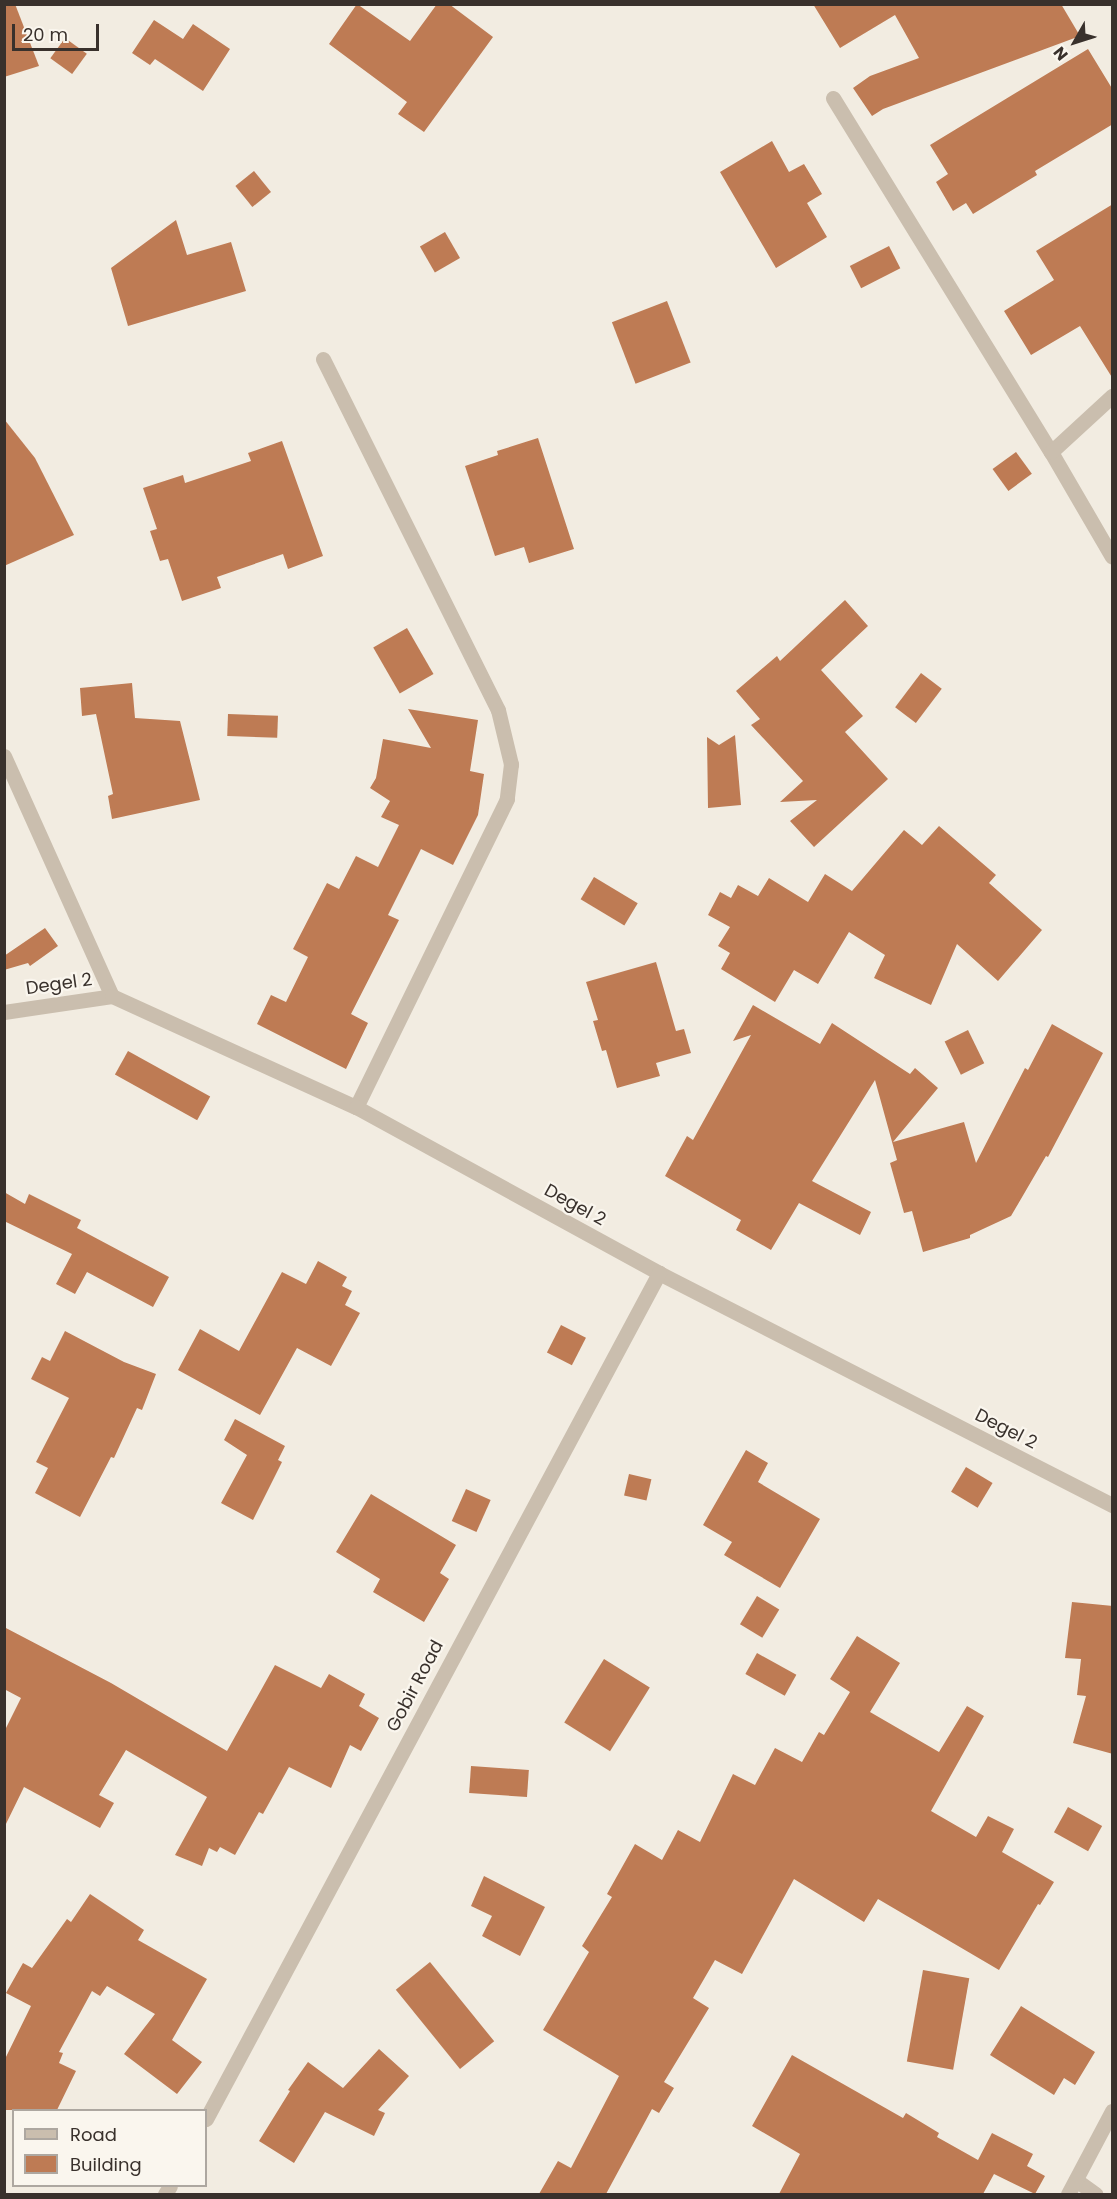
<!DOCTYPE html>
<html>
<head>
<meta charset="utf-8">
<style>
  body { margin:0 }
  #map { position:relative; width:1117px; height:2199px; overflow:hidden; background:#f2ece1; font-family:Poppins,sans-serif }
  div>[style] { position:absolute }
  .building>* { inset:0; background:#be7b54; transform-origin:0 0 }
  .minor>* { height:15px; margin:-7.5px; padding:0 7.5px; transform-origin:7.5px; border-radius:7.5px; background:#cabeae }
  span { translate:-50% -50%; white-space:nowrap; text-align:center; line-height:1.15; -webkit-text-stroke:4.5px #faf6ee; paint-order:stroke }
  .street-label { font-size:18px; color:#39312c }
  .frame { position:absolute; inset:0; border:6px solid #39312c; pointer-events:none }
  .legend { position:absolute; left:12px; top:2109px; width:195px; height:78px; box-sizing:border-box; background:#faf6ee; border:2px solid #ada7a0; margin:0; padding:8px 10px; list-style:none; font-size:18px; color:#39312c }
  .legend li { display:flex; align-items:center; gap:12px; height:30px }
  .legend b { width:30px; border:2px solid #ada7a0 }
  .north { position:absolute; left:1045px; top:12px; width:60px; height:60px; -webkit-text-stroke:4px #faf6ee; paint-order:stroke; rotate:231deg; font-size:16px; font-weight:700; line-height:24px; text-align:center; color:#39312c }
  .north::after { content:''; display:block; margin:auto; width:21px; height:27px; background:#39312c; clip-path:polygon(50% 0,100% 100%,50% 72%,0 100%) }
  .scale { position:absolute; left:12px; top:24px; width:87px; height:27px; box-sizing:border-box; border:3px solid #39312c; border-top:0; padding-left:8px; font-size:18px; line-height:21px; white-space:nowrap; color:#39312c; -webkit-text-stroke:4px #faf6ee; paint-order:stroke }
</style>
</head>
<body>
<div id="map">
  <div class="building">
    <div style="clip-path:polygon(4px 4px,15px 4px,39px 66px,4px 77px)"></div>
    <div style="clip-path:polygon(357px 4px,410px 41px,437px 4px,449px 4px,493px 37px,424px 132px,398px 114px,407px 102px,329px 44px)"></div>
    <div style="clip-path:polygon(813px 4px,1061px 4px,1080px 36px,883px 109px,872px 116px,853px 88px,870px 76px,919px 58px,895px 15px,840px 48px)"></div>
    <div style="clip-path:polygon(154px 20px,183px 39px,193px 24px,230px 49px,203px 91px,155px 59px,150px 65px,132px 53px)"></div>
    <div style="left:65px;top:38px;width:27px;height:25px;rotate:36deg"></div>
    <div style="clip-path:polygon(1088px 49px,1113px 90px,1113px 124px,1035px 171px,1037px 175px,973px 214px,966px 203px,953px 211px,936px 182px,948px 174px,930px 145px)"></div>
    <div style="clip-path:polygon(772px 141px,789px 172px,804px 164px,822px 194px,807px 203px,827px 237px,776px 268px,720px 172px)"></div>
    <div style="left:254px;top:171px;width:27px;height:24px;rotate:51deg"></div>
    <div style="clip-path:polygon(1113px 204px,1113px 379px,1080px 326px,1031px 355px,1004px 311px,1054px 280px,1036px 251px)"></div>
    <div style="clip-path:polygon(176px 220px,187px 255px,231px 242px,246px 291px,128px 326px,111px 268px)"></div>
    <div style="left:445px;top:232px;width:30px;height:29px;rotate:60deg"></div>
    <div style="left:889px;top:246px;width:25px;height:44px;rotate:63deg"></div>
    <div style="left:667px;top:301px;width:66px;height:59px;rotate:69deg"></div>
    <div style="clip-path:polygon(4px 419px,35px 458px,74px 535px,4px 566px)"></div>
    <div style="clip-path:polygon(538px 438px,574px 549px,529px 563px,524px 547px,495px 556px,465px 466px,498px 455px,497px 451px)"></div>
    <div style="clip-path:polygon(282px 441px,323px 556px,288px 569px,283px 554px,217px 577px,221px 588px,182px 601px,168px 559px,160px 561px,150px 531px,157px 529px,143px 488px,183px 475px,185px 483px,251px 461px,248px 453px)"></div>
    <div style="left:1016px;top:452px;width:27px;height:29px;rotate:54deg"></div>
    <div style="clip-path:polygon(845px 600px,868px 626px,821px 670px,863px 716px,845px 732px,888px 779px,814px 847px,790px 821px,817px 800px,780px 802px,803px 781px,751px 725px,760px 719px,736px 691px,777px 656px,780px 661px)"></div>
    <div style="left:407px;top:628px;width:53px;height:39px;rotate:60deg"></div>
    <div style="left:921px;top:673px;width:26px;height:43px;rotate:37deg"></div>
    <div style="clip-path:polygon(132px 683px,135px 718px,180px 721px,200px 800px,112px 819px,108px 796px,113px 794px,96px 714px,82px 716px,80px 688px)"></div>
    <div style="clip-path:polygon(408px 709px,478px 720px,470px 771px,484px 774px,478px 815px,453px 865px,421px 849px,388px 915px,399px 920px,351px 1014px,368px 1023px,346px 1069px,257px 1024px,271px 995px,286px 1002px,308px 957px,293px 949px,327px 883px,339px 889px,356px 856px,378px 867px,399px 825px,381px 817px,390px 801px,370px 788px,376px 778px,383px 739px,431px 748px)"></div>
    <div style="left:228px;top:714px;width:50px;height:22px;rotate:2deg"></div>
    <div style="clip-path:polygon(735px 735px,741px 805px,708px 808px,707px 737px,719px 745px)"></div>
    <div style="clip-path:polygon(939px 826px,996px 875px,989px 883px,1042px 930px,998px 981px,957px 944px,931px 1005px,874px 978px,885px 955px,849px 932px,818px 984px,794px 970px,775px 1002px,721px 969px,730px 953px,718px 946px,730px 927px,708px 915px,720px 892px,731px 898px,738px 885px,758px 896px,769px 878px,808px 902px,825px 874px,852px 891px,904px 830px,922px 845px)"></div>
    <div style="left:594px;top:877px;width:51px;height:26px;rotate:31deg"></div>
    <div style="clip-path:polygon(45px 928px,58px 946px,30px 966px,28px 963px,4px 970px,4px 956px)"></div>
    <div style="clip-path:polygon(656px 962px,676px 1031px,684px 1029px,691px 1053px,656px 1063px,660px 1076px,617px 1088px,606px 1050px,602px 1051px,593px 1021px,598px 1020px,586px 982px)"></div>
    <div style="clip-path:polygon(753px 1005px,820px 1044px,832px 1023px,910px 1074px,915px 1068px,938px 1088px,893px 1142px,964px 1122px,976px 1163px,1025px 1068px,1028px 1070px,1052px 1024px,1103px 1053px,1048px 1157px,1046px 1156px,1011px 1216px,970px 1235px,970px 1238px,923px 1252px,912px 1211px,904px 1213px,890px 1163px,897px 1160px,875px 1080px,812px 1181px,871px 1212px,860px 1235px,799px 1203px,771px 1250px,736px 1230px,741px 1220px,665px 1176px,687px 1136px,693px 1140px,751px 1035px,733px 1041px)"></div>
    <div style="left:968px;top:1030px;width:37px;height:26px;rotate:64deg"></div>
    <div style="left:128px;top:1051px;width:94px;height:27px;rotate:29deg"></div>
    <div style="clip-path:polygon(4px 1192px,25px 1204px,29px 1194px,81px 1220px,77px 1228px,169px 1277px,153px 1307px,87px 1272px,75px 1294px,56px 1284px,72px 1254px,4px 1221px)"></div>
    <div style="clip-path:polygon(318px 1261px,347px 1277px,342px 1286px,352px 1291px,345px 1305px,360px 1313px,331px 1366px,297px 1348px,260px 1415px,178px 1370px,200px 1329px,239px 1351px,282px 1272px,306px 1284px)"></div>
    <div style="left:561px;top:1325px;width:28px;height:31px;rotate:27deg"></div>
    <div style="clip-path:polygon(65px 1331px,124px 1362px,156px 1374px,142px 1410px,137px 1408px,114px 1458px,111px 1457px,80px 1517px,35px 1493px,48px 1468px,36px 1462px,69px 1398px,31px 1379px,42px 1357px,50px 1361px)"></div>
    <div style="clip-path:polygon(235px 1419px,285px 1446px,278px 1460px,282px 1462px,253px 1520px,221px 1503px,247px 1455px,224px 1440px)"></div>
    <div style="clip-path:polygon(746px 1450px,768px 1463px,758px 1482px,820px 1519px,780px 1588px,724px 1555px,732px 1542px,703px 1525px)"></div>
    <div style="left:966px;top:1467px;width:31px;height:29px;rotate:31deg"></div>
    <div style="left:629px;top:1474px;width:23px;height:22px;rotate:13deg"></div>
    <div style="left:466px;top:1489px;width:27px;height:35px;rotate:24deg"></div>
    <div style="clip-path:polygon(371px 1494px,456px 1545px,440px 1573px,449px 1579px,424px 1622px,373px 1592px,380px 1579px,336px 1552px)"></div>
    <div style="left:757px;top:1596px;width:26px;height:33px;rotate:31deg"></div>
    <div style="clip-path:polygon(1072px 1602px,1113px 1606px,1113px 1754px,1073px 1743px,1086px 1696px,1077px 1695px,1081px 1659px,1065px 1658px)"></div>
    <div style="clip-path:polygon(4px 1627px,111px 1683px,227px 1751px,275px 1665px,321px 1688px,329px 1674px,365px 1694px,359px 1706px,379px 1718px,361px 1751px,350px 1745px,331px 1788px,289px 1767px,263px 1814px,259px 1812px,235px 1855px,220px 1847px,217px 1852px,209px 1848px,202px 1866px,175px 1855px,207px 1797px,126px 1750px,99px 1795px,114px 1803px,100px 1828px,24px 1787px,4px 1828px,4px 1732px,21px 1698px,4px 1689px)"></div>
    <div style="clip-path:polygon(857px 1636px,900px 1663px,870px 1712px,939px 1752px,967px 1706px,984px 1716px,931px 1811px,976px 1837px,988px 1816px,1014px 1829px,1002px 1852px,1054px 1882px,1040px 1905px,1038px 1904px,999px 1970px,878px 1899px,864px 1922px,794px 1879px,742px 1974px,715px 1960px,693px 1998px,709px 2008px,664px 2082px,674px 2088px,659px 2113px,652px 2109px,606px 2194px,539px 2194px,558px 2161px,571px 2168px,619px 2076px,543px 2030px,589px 1952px,582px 1946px,612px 1897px,607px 1894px,635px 1844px,662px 1860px,678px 1830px,700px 1842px,733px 1774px,755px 1785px,775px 1748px,802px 1762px,819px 1732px,824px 1735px,850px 1692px,830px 1679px)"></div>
    <div style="left:757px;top:1653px;width:45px;height:24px;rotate:29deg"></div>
    <div style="left:604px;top:1659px;width:54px;height:75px;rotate:32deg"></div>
    <div style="left:471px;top:1766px;width:58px;height:27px;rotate:4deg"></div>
    <div style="left:1068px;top:1807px;width:39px;height:29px;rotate:29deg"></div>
    <div style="clip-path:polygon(484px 1876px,545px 1907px,520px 1956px,482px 1936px,492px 1916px,471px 1906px)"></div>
    <div style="clip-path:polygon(90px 1894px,144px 1930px,138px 1940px,207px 1979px,172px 2040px,202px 2062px,177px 2094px,124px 2054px,155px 2014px,107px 1986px,100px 1996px,92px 1991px,59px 2052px,63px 2053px,59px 2063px,76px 2071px,57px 2110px,4px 2110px,4px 2061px,31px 2006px,6px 1993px,23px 1963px,32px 1968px,67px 1919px,71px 1922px)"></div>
    <div style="left:430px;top:1962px;width:102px;height:44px;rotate:51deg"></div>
    <div style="left:923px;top:1970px;width:47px;height:93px;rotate:10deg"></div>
    <div style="clip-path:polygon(1021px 2006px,1095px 2052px,1075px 2085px,1064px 2078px,1054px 2095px,990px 2055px)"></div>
    <div style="clip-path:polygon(379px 2049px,409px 2076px,378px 2110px,385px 2113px,374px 2136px,325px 2112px,294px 2163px,259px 2141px,290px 2091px,288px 2090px,308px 2062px,343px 2088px)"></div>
    <div style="clip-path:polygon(792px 2055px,903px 2118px,906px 2113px,939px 2133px,937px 2137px,978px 2160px,992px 2133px,1033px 2154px,1027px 2166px,1045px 2176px,1035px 2194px,994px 2174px,983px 2194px,779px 2194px,800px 2154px,752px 2126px)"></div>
  </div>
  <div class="minor">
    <div style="left:833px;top:98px;width:416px;rotate:58.4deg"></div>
    <div style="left:1051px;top:452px;width:121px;rotate:59.8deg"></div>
    <div style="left:323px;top:359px;width:392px;rotate:63.5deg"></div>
    <div style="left:498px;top:710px;width:56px;rotate:76.5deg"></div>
    <div style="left:511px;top:764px;width:35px;rotate:97deg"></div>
    <div style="left:507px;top:799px;width:343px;rotate:116.1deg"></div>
    <div style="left:1051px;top:452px;width:83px;rotate:-42.6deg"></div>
    <div style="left:4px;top:756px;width:263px;rotate:65.8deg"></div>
    <div style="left:4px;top:1012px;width:109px;rotate:-8.4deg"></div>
    <div style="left:112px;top:996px;width:268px;rotate:24.5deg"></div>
    <div style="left:356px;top:1107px;width:345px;rotate:28.7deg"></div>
    <div style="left:659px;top:1273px;width:509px;rotate:27.12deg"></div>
    <div style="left:206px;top:2119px;width:960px;rotate:-61.83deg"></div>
    <div style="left:1076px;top:2180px;width:24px;rotate:36deg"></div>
    <div style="left:165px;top:2194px;width:9px;rotate:-58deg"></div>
    <div style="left:1068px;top:2194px;width:94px;rotate:-62.1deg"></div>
  </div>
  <div class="street-label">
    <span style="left:59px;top:984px;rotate:-8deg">Degel 2</span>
    <span style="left:575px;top:1205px;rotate:29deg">Degel 2</span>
    <span style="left:1006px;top:1429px;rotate:27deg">Degel 2</span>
    <span style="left:415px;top:1686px;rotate:-62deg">Gobir Road</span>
  </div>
  <div class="frame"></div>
  <ul class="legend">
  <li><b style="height:8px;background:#cabeae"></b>Road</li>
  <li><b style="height:16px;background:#be7b54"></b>Building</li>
  </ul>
  <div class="north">N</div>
  <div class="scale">20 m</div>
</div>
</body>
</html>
